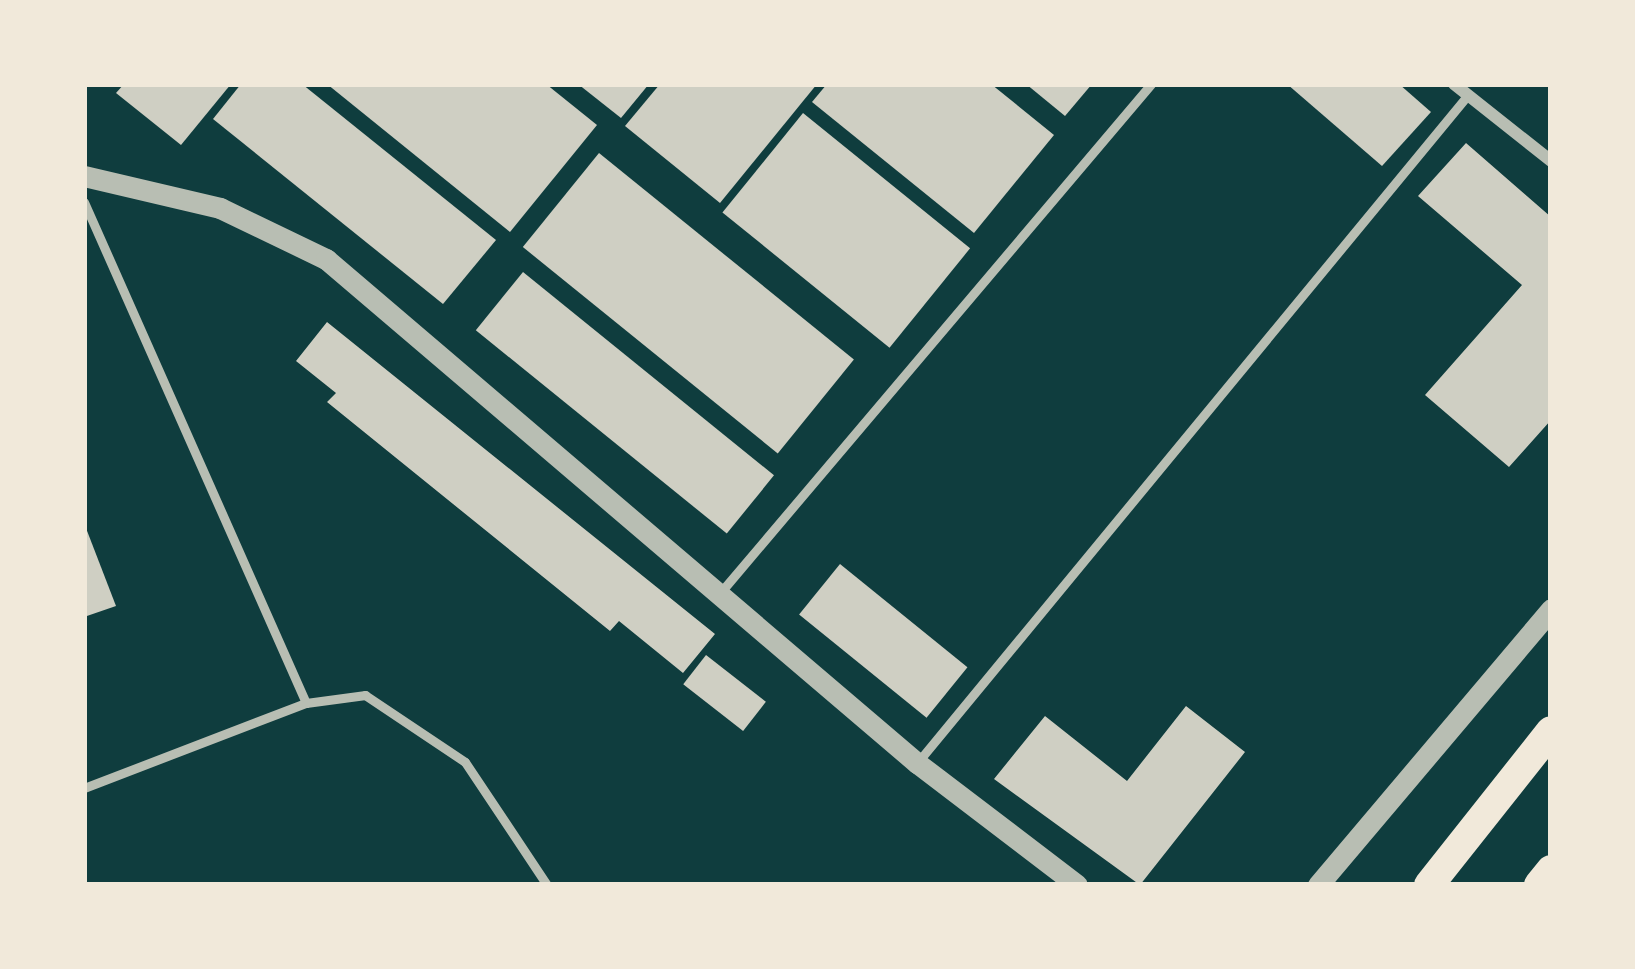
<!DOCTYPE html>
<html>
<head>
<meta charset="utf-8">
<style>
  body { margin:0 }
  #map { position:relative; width:1635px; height:969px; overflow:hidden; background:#0f3d3e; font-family:"Roboto Condensed",sans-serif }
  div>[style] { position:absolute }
  .building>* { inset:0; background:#cfcfc3; transform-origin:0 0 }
  .service>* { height:9px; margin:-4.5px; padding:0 4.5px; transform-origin:4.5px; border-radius:4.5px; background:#b8beb3 }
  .minor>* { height:12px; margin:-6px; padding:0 6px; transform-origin:6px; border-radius:6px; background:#b8beb3 }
  .tertiary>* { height:21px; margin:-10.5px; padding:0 10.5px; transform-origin:10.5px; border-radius:10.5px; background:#b8beb3 }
  .primary>* { height:30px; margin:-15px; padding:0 15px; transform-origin:15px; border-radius:15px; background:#f1e9da }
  span { translate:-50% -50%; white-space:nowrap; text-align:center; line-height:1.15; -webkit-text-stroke:9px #f1e9da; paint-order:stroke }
  .frame { position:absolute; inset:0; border:87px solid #f1e9da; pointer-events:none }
</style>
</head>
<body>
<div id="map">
  <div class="building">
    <div style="clip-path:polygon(124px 84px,231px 84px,181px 145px,116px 93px)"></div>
    <div style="clip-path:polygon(241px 84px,302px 84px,496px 240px,443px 304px,213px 119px)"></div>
    <div style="clip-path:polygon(327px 84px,546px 84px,597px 125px,510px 232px)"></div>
    <div style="clip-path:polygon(578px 84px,649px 84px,621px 118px)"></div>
    <div style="clip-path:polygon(660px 84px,817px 84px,720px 203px,625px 126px)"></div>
    <div style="clip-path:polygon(827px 84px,991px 84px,1054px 135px,974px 233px,812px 102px)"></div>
    <div style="clip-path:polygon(1026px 84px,1092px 84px,1065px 116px)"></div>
    <div style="clip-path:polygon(1287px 84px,1399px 84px,1431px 112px,1382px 166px)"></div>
    <div style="left:803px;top:113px;width:215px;height:128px;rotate:39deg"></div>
    <div style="clip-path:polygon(1466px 143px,1551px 217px,1551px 420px,1509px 467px,1425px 395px,1522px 285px,1418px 196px)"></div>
    <div style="left:599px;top:153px;width:328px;height:121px;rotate:39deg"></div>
    <div style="left:523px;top:272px;width:323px;height:75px;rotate:39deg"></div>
    <div style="clip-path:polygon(327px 322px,715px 634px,683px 673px,619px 621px,610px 631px,327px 402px,336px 393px,296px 361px)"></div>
    <div style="clip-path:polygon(84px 523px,116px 606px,84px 617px)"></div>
    <div style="left:840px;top:564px;width:164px;height:65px;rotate:39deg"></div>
    <div style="left:706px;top:655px;width:76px;height:37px;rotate:38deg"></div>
    <div style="clip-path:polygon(1186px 706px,1245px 752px,1140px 885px,994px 779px,1045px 716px,1127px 781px)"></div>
  </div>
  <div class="service">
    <div style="left:84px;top:202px;width:548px;rotate:66.1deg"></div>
    <div style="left:720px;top:593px;width:667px;rotate:-49.74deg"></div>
    <div style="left:917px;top:763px;width:865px;rotate:-50.49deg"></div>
    <div style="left:84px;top:788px;width:238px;rotate:-21deg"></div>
    <div style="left:306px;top:703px;width:60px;rotate:-7.7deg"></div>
    <div style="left:365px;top:695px;width:120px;rotate:33.8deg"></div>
    <div style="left:465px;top:762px;width:148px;rotate:56.3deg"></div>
  </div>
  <div class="minor">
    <div style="left:1454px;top:84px;width:124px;rotate:38.4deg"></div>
  </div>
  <div class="tertiary">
    <div style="left:84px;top:176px;width:140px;rotate:13.2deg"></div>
    <div style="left:220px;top:208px;width:118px;rotate:25.7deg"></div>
    <div style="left:326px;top:259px;width:777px;rotate:40.46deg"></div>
    <div style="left:917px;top:763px;width:201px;rotate:37.3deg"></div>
    <div style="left:1318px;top:885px;width:361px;rotate:-49.8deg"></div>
  </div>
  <div class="primary">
    <div style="left:1429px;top:885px;width:196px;rotate:-51.6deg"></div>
    <div style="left:1539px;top:885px;width:19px;rotate:-51deg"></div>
  </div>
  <div class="frame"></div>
</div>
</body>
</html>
